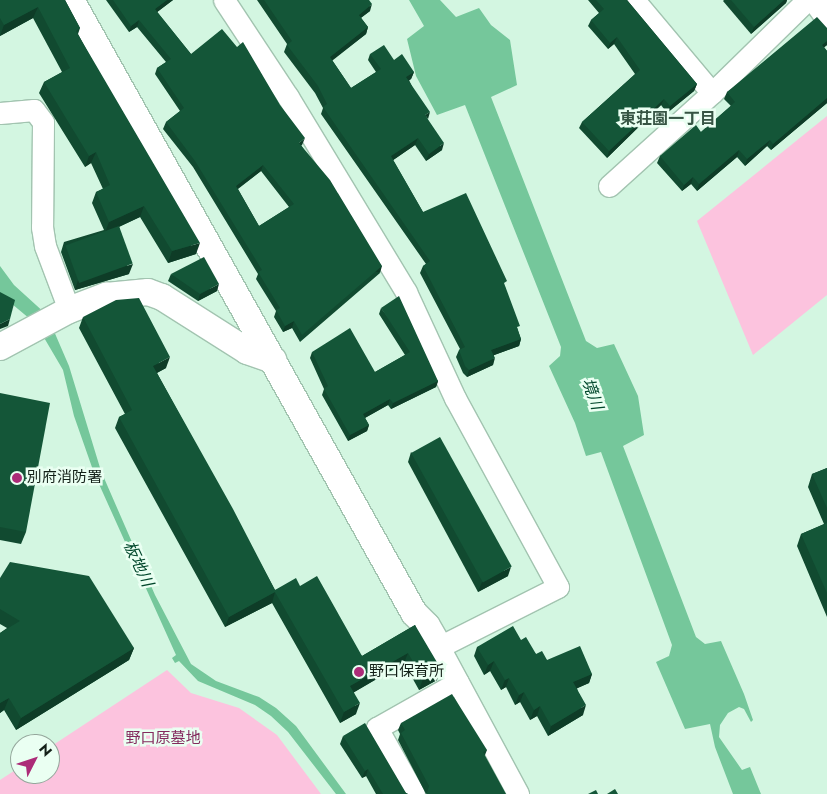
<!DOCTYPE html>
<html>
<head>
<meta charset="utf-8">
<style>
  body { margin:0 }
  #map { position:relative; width:827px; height:794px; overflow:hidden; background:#d3f6e1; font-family:Jost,"Noto Sans JP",sans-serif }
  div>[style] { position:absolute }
  .green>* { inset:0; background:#fcc3de }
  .water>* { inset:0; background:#75c79b }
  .roads { filter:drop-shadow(1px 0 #a2c4b0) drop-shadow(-1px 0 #a2c4b0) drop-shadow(0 1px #a2c4b0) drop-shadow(0 -1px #a2c4b0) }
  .minor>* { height:21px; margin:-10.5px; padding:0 10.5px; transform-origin:10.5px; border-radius:10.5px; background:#fff }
  .tertiary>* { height:26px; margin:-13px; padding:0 13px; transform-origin:13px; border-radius:13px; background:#fff }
  .wall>* { inset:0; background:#114a30 }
  .shaded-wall>* { inset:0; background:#0e3c27; transform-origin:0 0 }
  .building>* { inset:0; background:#145638; transform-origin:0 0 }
  .dots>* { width:14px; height:14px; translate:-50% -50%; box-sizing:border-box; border:2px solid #eafff2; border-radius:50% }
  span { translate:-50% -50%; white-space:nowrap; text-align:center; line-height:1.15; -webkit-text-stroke:5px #eafff2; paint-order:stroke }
  .poi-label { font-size:15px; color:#132018 }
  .left { translate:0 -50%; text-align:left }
  .park-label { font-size:15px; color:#842b5e }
  .neighbourhood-label { font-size:16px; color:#365443; font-weight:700 }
  .water-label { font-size:16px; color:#01472b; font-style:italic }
  .north { position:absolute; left:10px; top:734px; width:50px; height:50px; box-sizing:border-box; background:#eafff2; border:1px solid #94a69b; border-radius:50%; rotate:49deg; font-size:14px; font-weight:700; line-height:20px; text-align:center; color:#132018 }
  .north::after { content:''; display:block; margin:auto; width:18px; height:22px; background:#ac2b78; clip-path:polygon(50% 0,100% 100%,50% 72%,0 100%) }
</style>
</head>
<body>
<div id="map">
  <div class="green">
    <div style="clip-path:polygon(827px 116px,827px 295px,753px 355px,697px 221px)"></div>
    <div style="clip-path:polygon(167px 670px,191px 693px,239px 708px,277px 735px,321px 794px,0 794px,0 780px,20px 767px,20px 774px,50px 774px,50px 747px)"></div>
  </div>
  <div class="water">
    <div style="clip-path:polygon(409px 0,440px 0,456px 17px,479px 8px,491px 25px,510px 40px,517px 85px,491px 97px,586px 341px,597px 348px,614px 344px,638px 396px,644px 435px,623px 446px,696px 637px,705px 644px,721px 641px,744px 694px,753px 720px,751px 722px,744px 709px,739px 707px,728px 713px,720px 725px,719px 737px,742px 770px,750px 767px,761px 794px,733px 794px,715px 747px,710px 724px,685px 729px,656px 662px,669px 656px,672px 645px,601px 452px,586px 456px,575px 423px,549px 366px,560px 356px,561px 347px,465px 105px,437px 115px,416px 76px,407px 39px,424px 26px)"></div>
    <div style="clip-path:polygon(0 266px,14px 285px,47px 315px,69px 366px,101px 471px,155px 595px,191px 664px,216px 681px,259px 697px,276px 708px,296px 726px,346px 794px,336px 794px,288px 732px,271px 716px,255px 705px,198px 681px,179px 661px,175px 663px,172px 658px,176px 655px,94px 473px,74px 416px,63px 370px,36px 324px,0 294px)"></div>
  </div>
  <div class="roads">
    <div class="minor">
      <div style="left:224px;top:0;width:116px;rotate:56.6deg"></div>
      <div style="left:288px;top:97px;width:228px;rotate:58.8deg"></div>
      <div style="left:406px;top:292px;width:117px;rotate:65.2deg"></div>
      <div style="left:455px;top:398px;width:215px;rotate:61.4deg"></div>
      <div style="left:558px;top:587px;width:133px;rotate:153.2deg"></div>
      <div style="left:439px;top:647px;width:167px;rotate:61.7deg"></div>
      <div style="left:634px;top:0;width:121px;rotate:50deg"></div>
      <div style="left:0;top:113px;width:34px;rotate:-5deg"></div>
      <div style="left:34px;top:110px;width:15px;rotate:53deg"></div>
      <div style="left:43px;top:122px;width:105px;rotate:90.5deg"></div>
      <div style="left:42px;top:227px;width:19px;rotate:81deg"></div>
      <div style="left:45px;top:246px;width:68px;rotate:69.4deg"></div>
      <div style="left:609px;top:186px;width:139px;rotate:-42.1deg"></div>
      <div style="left:712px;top:93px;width:133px;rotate:-44.4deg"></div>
      <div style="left:414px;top:794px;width:76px;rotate:-119.3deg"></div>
      <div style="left:377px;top:728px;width:93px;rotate:-29.6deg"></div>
    </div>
    <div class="tertiary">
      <div style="left:71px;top:0;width:702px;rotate:60.77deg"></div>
      <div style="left:414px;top:613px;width:18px;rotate:45deg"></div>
      <div style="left:427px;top:626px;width:24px;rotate:60deg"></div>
      <div style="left:816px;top:0;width:19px;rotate:54deg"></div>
      <div style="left:0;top:347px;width:78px;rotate:-28.2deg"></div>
      <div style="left:69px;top:310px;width:40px;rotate:-21deg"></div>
      <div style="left:106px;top:296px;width:42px;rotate:-5.4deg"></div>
      <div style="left:148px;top:292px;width:15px;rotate:20deg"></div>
      <div style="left:162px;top:297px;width:101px;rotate:32.4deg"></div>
      <div style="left:247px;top:351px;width:28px;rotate:19deg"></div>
    </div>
  </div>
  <div class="wall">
    <div style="clip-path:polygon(0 0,65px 0,80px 28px,78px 34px,196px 254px,168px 263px,140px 217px,119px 227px,129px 274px,75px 290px,61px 252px,64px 242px,104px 230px,92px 203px,96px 192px,103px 189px,91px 163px,85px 167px,39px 93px,44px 82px,62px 72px,33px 18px,0 36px)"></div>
    <div style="clip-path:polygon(evenodd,106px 0,173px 0,157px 12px,191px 54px,302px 145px,301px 145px,380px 273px,300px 342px,292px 328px,283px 332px,274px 317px,276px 311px,256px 279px,258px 274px,193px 167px,163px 129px,166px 122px,180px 111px,155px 74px,157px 68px,166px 62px,137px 27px,129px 32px,106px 0,261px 171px,289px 207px,259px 226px,238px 189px,261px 171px)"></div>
    <div style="clip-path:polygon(257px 0,369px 0,370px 11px,361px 18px,368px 27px,366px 34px,332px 60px,351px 88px,376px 72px,368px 60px,370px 54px,394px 60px,414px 72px,411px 79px,409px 80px,442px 150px,426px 161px,415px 145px,393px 160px,423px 212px,505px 287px,518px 331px,521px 339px,519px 346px,494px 355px,493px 365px,467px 377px,463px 373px,456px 357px,459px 350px,460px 349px,420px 273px,423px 266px,426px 264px,321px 114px,323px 108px,315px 93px,284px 52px,287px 44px)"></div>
    <div style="clip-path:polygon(588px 0,627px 0,697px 84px,694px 91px,667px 113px,661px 105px,607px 158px,579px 128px,582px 122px,635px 74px,614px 44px,608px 49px,588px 26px,591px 20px,599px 13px)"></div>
    <div style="clip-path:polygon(724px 0,787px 0,786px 3px,751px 34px,723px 1px)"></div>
    <div style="clip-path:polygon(827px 28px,827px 45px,824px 47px,827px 51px,827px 103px,771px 150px,767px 146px,745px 166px,737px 157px,697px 191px,691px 184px,682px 191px,657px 163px,660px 156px,701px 132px,731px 106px,724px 99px,727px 92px)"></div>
    <div style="clip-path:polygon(171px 274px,217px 291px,198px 301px,168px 281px)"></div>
    <div style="clip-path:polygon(381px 308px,438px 381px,436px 387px,391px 409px,388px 405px,365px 418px,369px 425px,367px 431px,348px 441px,322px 395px,324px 389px,310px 358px,312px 352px,375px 372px,405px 355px,379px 314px)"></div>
    <div style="clip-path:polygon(83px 317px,166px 368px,157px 373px,275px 590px,300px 586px,362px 656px,415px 625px,437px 680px,419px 690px,404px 663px,354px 692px,356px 714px,340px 723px,272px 603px,225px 627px,115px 428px,119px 417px,125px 414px,79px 328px)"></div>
    <div style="clip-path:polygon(0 393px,26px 532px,21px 544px,0 540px)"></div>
    <div style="clip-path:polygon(411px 452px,508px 576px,478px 592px,408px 462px)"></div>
    <div style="clip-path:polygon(827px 468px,827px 617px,797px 546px,801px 534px,824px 524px,808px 487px,812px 474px)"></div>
    <div style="clip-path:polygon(0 578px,134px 648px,129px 660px,16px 730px,4px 710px,0 713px,0 633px,7px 628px,0 624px)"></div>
    <div style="clip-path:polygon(521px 640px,536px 654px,547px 660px,592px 674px,589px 683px,577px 688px,583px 715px,548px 736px,537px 716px,530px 720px,520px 702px,515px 705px,506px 687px,501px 690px,490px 671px,484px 675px,474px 656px,477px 647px)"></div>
    <div style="clip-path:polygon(401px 723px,487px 750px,485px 755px,426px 794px,398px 740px,400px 734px,398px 730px)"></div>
    <div style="clip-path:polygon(343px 736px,406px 793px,408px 794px,376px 794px,366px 776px,362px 778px,340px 744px)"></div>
  </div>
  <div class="shaded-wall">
    <div style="clip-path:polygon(167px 0,173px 0,152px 16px,155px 9px)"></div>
    <div style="clip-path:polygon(784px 0,787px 0,786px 3px,751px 34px,754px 27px)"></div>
    <div style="clip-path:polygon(372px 4px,370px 11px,356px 21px,359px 15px)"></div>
    <div style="clip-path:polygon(38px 7px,33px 18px,0 36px,4px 25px)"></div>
    <div style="clip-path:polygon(139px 20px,137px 27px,129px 32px,131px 26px)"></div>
    <div style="clip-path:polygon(368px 27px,366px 34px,328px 64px,330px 57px)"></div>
    <div style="clip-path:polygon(617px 37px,614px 44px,608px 49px,610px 43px)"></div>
    <div style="clip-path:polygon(827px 41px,827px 45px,820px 51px,822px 45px)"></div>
    <div style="clip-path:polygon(414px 72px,411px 79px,404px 84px,406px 77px)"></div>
    <div style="clip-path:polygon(697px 84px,694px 91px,667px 113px,670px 106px)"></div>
    <div style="clip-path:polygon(827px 98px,827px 103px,771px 150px,773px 144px)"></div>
    <div style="clip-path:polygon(664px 99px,661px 105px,607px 158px,609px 151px)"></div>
    <div style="clip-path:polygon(430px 112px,428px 119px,425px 115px)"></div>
    <div style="clip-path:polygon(305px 138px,302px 145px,296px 149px,299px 143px)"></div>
    <div style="clip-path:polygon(418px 138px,415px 145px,389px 163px,391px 156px)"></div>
    <div style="clip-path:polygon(770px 140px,767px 146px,745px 166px,747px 159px)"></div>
    <div style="clip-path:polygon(444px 143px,442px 150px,426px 161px,429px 154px)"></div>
    <div style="clip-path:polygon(739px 150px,737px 157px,697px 191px,699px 184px)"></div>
    <div style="clip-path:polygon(96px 152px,91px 163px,85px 167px,89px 156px)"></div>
    <div style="clip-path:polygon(263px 165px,261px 171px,233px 192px,236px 186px)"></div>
    <div style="clip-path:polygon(693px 177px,691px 184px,682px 191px,684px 185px)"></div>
    <div style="clip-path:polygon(144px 206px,140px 217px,105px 233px,109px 222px)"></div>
    <div style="clip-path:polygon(200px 243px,196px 254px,168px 263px,172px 251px)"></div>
    <div style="clip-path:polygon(133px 264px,129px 274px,75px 290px,78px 280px)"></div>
    <div style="left:382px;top:266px;width:7px;height:106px;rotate:106deg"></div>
    <div style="clip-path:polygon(219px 284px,217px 291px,198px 301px,200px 294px)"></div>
    <div style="clip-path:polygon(10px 319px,8px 326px,0 329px,0 324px)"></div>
    <div style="clip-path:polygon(294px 321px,292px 328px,283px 332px,285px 326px)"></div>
    <div style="clip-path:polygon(521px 339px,519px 346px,489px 357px,491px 350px)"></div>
    <div style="clip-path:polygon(170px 357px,166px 368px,149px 377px,153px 366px)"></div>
    <div style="clip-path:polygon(495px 358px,493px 365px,467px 377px,469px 370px)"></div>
    <div style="clip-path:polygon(438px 381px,436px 387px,391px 409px,393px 403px)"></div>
    <div style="clip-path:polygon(390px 399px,388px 405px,361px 420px,363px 414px)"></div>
    <div style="clip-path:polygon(369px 425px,367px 431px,348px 441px,350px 435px)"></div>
    <div style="clip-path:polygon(511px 567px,508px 576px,478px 592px,482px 582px)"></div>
    <div style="clip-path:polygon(275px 592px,272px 603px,225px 627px,229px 617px)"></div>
    <div style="clip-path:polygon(134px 648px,129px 660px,16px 730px,21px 718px)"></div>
    <div style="clip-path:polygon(408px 653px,404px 663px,346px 697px,350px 686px)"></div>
    <div style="clip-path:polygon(494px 661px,490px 671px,484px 675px,488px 665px)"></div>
    <div style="clip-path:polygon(441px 669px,437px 680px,419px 690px,423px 679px)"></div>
    <div style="clip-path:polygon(592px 674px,589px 683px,569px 692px,573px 682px)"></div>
    <div style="clip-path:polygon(509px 678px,506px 687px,501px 690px,505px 680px)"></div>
    <div style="clip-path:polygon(524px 692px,520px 702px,515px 705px,519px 695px)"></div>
    <div style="clip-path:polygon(9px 698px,4px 710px,0 713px,0 703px)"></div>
    <div style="clip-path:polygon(360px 703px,356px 714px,340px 723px,344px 712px)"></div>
    <div style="clip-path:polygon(586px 705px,583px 715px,548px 736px,551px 726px)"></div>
    <div style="clip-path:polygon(540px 706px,537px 716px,530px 720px,534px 710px)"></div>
    <div style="clip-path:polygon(368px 769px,366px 776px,362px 778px,365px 771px)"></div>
  </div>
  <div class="building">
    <div style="clip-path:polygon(0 0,65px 0,80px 28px,76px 31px,200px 243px,172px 251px,144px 206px,109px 222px,96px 192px,110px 185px,96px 152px,89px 156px,44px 82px,70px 68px,38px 7px,4px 25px,0 18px)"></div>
    <div style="clip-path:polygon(evenodd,113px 0,167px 0,155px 9px,191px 54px,222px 29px,237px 47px,243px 42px,280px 105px,305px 138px,299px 143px,330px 180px,382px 266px,302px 335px,294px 321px,285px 326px,276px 310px,280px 308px,258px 272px,262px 270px,195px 161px,166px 122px,184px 108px,157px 68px,171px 59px,139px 20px,131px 26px,113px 0,263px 165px,294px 204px,259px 226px,236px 186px,263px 165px)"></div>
    <div style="clip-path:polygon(264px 0,369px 0,372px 4px,359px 15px,368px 27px,330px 57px,351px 88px,381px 69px,370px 54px,384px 45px,394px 60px,402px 54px,414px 72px,406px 77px,430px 112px,425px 115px,444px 143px,429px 154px,418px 138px,391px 156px,423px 212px,466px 193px,507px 281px,504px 283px,520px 326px,517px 327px,521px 339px,491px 350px,495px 358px,469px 370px,465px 366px,459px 350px,465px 347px,423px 266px,430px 261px,323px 107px,327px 104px,318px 86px,287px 45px,292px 41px)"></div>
    <div style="clip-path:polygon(596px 0,627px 0,697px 84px,670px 106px,664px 99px,609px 151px,582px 122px,640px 70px,617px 37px,610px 43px,591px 20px,604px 9px)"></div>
    <div style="clip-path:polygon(731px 0,784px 0,754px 27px)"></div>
    <div style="clip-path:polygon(817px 17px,827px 28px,827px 41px,822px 45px,827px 51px,827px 98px,773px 144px,770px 140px,747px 159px,739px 150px,699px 184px,693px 177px,684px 185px,660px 156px,696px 125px,701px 132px,735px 102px,727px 92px)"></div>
    <div style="left:119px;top:226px;width:40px;height:57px;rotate:70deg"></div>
    <div style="clip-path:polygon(204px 257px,219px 284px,200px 294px,171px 274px)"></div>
    <div style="clip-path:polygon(0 292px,15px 300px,10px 319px,0 324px)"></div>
    <div style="clip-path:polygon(399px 296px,438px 381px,393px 403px,390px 399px,363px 414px,369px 425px,350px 435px,324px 389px,328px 386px,312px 352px,350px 328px,375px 372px,410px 352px,381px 308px)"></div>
    <div style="clip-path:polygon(139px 298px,170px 357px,153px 366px,233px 509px,275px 590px,296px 578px,300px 586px,317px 576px,362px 656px,415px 625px,441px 669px,423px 679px,408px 653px,350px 686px,360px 703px,344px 712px,275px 592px,229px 617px,119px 417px,132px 410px,83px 317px,116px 300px)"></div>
    <div style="clip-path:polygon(0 393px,50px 403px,26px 532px,0 527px)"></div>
    <div style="left:440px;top:437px;width:148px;height:33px;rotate:61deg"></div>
    <div style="clip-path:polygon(827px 468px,827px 508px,812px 474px)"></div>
    <div style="clip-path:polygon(827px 523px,827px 593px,801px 534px)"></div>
    <div style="clip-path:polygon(10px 562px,89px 576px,134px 648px,21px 718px,9px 698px,0 703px,0 633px,20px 621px,0 609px,0 578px)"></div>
    <div style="clip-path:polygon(513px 626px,521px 640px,526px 637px,536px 654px,542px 651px,547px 660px,580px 646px,592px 674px,573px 682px,586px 705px,551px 726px,540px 706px,534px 710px,524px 692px,519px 695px,509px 678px,505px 680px,494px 661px,488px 665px,477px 647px)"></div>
    <div style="clip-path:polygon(452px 694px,487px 750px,483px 752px,506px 794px,426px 794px,427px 793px,429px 786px,401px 733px,405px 730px,401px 723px)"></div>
    <div style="clip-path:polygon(365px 723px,406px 793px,408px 794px,383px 794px,368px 769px,365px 771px,343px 736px)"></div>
    <div style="clip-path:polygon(615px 789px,618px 794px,607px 794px)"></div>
    <div style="clip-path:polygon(596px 790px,598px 794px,588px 794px)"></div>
  </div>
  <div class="dots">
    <div style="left:17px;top:478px;background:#ac2b78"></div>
    <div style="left:359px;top:672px;background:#ac2b78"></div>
  </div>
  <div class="poi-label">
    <span class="left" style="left:27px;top:478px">別府消防署</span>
    <span class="left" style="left:369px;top:672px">野口保育所</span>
  </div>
  <div class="park-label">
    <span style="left:163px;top:739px">野口原墓地</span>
  </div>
  <div class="neighbourhood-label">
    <span style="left:668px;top:119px">東荘園一丁目</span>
  </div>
  <div class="water-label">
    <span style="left:592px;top:394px;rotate:70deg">境川</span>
    <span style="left:138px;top:564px;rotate:65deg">板地川</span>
  </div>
  <div class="north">N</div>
</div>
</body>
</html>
